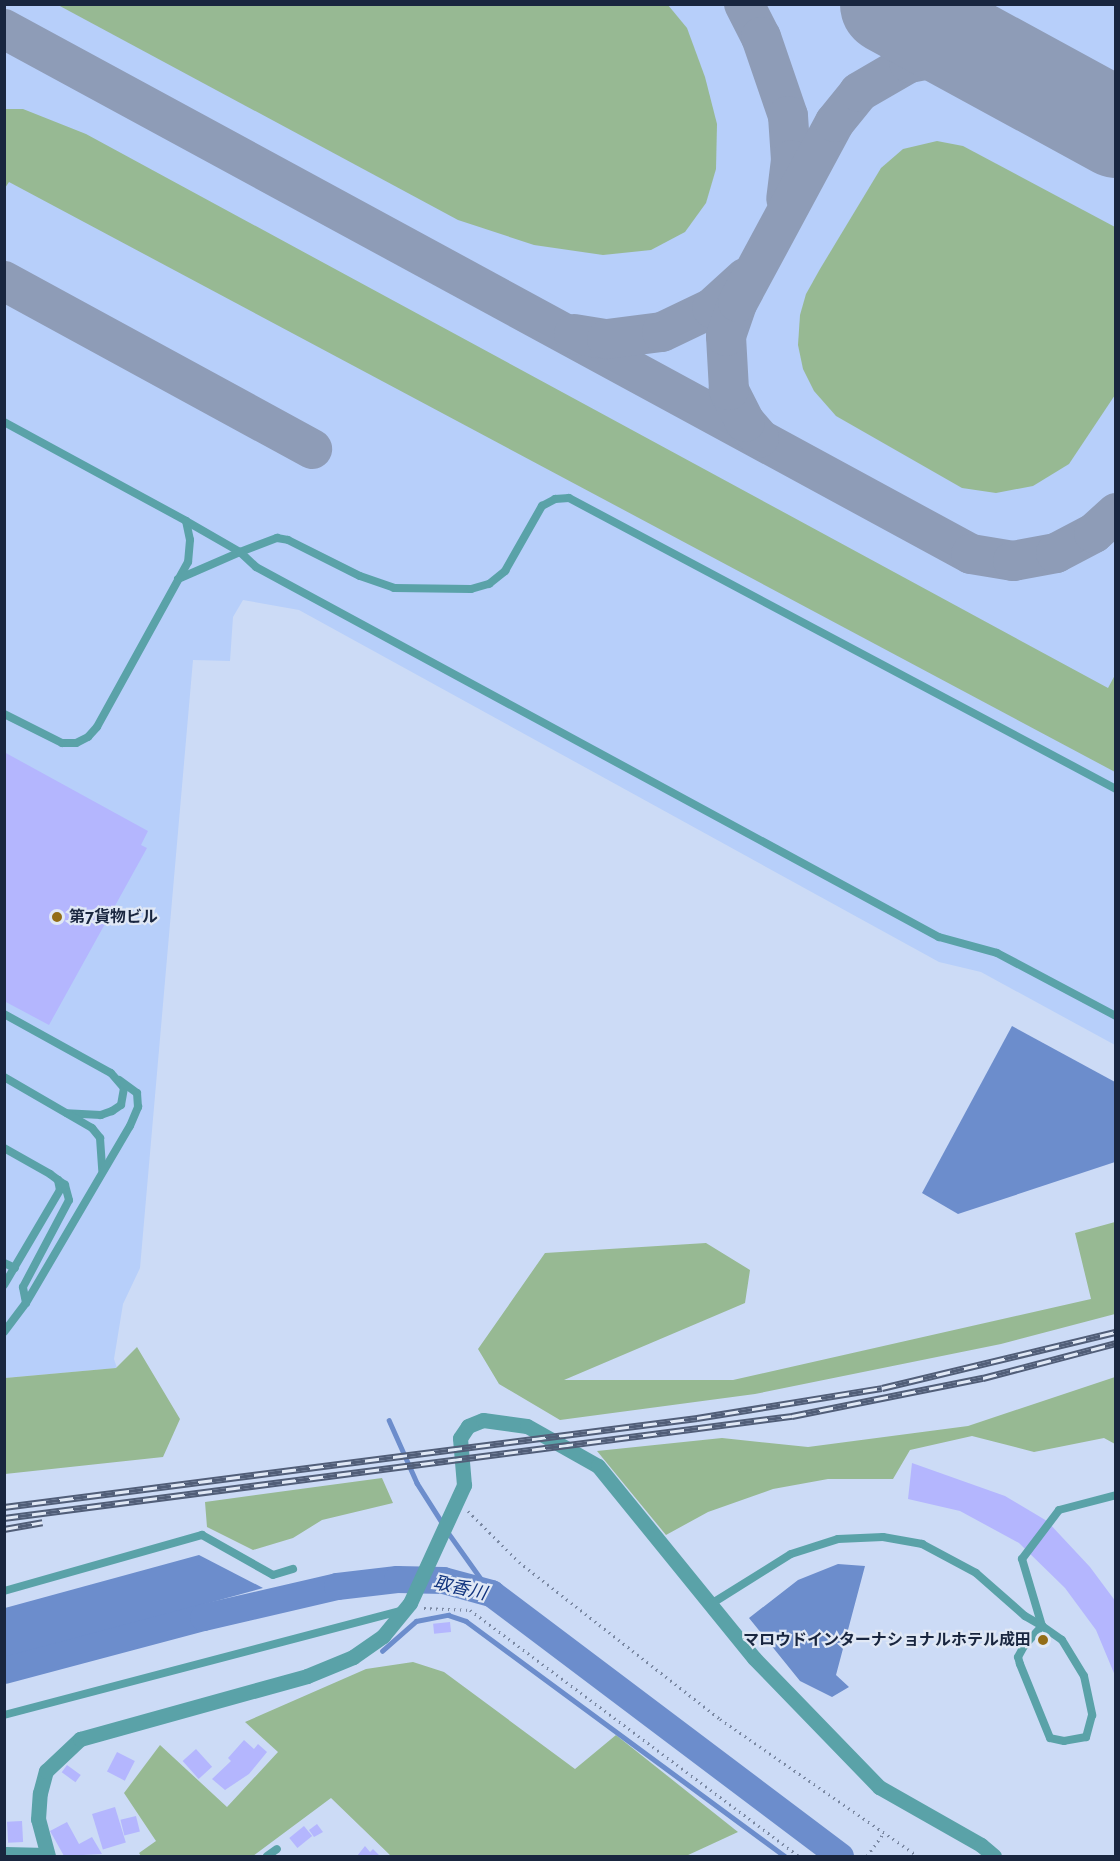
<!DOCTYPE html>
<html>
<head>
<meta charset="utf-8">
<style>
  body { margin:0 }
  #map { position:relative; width:1120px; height:1861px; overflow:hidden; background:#ccdbf6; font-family:Raleway,"Noto Sans JP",sans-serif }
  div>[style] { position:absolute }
  .built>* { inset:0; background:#b7cffa }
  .green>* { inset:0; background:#97b993 }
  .water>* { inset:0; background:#6c8dcc }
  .stream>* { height:4.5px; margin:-2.25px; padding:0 2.25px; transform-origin:2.25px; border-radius:2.25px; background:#6c8dcc }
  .river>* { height:27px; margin:-13.5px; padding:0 13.5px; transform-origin:13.5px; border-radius:13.5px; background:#6c8dcc }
  .taxiway>* { height:40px; margin:-20px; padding:0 20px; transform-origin:20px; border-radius:20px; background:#8e9cb7 }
  .runway>* { height:99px; margin:-49.5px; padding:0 49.5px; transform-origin:49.5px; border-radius:49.5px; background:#8e9cb7 }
  .building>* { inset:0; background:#b4b6fe; transform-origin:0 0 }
  .path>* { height:3px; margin-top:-1.5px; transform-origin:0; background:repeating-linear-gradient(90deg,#7b89a3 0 1.5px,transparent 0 6px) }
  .service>* { height:8px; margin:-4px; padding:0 4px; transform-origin:4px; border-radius:4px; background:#5aa2a8 }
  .minor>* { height:15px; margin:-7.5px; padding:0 7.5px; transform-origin:7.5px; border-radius:7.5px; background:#5aa2a8 }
  .rail>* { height:7px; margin-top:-3.5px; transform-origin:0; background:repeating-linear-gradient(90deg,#e0e8f5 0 14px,#515e78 0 28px); box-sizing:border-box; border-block:2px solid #515e78 }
  .dots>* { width:16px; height:16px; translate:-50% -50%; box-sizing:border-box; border:3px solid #e0e8f5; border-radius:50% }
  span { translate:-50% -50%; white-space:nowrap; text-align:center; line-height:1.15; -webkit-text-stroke:4.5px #e0e8f5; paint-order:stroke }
  .poi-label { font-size:16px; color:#19263f; font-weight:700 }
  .left { translate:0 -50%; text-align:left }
  .right { translate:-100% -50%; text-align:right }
  .water-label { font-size:18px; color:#11347e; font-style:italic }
  .frame { position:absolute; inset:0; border:6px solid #19263f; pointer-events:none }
</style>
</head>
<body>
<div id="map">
  <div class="built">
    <div style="clip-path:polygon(5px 5px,1115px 5px,1115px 1045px,981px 972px,939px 962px,299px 610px,243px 600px,233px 617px,230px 661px,193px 660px,140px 1268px,123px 1304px,114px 1359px,117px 1368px,5px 1378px)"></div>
  </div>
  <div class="green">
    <div style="clip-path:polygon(58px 5px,668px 5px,687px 28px,705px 77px,717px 124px,716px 169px,706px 203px,685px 232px,651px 250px,603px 255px,534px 245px,458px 220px)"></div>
    <div style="clip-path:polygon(5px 109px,23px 109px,86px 134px,1108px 688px,1115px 675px,1115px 772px,9px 182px,5px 188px)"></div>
    <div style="clip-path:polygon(937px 141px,963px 146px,1115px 227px,1115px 395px,1069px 464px,1033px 486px,996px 493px,962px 488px,836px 416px,814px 391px,803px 369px,798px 345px,800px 315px,806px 294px,820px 269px,881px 168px,903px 149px)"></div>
    <div style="clip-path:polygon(1115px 1222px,1115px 1314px,1001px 1344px,755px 1394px,560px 1420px,499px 1384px,478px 1349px,545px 1253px,706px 1243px,750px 1270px,745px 1303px,564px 1380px,733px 1380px,1091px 1299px,1075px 1233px)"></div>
    <div style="clip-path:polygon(137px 1347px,180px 1419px,163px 1457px,5px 1474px,5px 1378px,116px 1368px)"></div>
    <div style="clip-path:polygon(1115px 1377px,1115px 1444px,1104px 1438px,1034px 1452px,972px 1436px,910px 1450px,893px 1479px,828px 1479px,773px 1489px,708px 1512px,666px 1535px,597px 1451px,722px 1438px,808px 1447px,968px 1426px)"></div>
    <div style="clip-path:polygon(382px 1478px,393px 1503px,322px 1520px,293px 1538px,253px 1550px,207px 1527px,205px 1502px)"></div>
    <div style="clip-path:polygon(413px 1662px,444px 1672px,575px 1769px,616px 1735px,738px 1832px,686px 1856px,391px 1856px,331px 1798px,253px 1856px,141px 1856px,139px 1853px,156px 1841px,124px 1793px,160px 1745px,227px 1807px,278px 1752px,245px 1722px,366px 1669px)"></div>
  </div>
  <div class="water">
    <div style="clip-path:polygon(1012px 1026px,1115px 1082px,1115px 1162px,958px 1214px,922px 1193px)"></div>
    <div style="clip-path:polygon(199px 1555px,263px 1588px,5px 1659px,5px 1608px)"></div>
    <div style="clip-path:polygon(838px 1564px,865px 1566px,836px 1675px,849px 1687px,832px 1697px,800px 1681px,749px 1618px,798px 1580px)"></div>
  </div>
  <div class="stream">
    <div style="left:389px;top:1420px;width:69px;rotate:66deg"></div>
    <div style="left:417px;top:1483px;width:49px;rotate:57.6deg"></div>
    <div style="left:447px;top:1531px;width:76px;rotate:54.6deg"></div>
    <div style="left:382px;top:1651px;width:45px;rotate:-41.4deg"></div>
    <div style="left:416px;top:1621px;width:33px;rotate:-11deg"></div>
    <div style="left:448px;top:1615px;width:19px;rotate:18deg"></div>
    <div style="left:466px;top:1621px;width:396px;rotate:36.4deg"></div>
  </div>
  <div class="river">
    <div style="left:4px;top:1670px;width:206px;rotate:-14.9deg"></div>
    <div style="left:203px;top:1617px;width:138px;rotate:-13deg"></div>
    <div style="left:337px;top:1586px;width:60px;rotate:-6.7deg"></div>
    <div style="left:397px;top:1579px;width:46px;rotate:1.2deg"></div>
    <div style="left:443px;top:1580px;width:50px;rotate:15.2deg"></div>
    <div style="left:491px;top:1593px;width:437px;rotate:37deg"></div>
  </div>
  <div class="taxiway">
    <div style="left:744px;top:4px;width:37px;rotate:63deg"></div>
    <div style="left:761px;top:37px;width:83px;rotate:71.1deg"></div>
    <div style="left:788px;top:116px;width:44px;rotate:86.1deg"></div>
    <div style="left:791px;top:160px;width:39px;rotate:97deg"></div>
    <div style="left:4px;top:29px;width:1100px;rotate:28.5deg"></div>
    <div style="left:971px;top:554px;width:43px;rotate:9.5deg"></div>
    <div style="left:1013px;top:561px;width:44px;rotate:-10.5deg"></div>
    <div style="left:1056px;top:553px;width:43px;rotate:-27.8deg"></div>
    <div style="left:1094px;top:533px;width:30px;rotate:-42deg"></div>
    <div style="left:4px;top:281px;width:351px;rotate:28.6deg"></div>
    <div style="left:574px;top:334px;width:33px;rotate:9deg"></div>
    <div style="left:607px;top:339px;width:55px;rotate:-7.3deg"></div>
    <div style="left:662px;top:332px;width:55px;rotate:-25.6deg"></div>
    <div style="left:712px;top:308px;width:45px;rotate:-42.3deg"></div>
    <div style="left:759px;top:438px;width:21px;rotate:-131deg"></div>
    <div style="left:745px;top:422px;width:36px;rotate:-117deg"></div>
    <div style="left:729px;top:390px;width:54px;rotate:-93.2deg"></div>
    <div style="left:726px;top:336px;width:36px;rotate:-71deg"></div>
    <div style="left:738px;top:302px;width:204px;rotate:-61.7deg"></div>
    <div style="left:835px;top:122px;width:38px;rotate:-51deg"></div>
    <div style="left:859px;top:92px;width:58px;rotate:-30.1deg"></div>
    <div style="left:909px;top:63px;width:38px;rotate:-11deg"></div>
    <div style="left:946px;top:56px;width:58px;rotate:10deg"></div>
  </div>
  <div class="runway">
    <div style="left:889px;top:4px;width:259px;rotate:28.6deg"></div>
  </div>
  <div class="building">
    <div style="clip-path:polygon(4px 752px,148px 831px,141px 845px,147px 848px,49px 1025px,4px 1001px)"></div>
    <div style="clip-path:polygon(912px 1463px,1005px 1496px,1047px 1521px,1090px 1567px,1116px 1602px,1116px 1678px,1096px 1630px,1065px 1588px,1019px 1543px,960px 1511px,908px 1499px)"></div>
    <div style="left:450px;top:1622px;width:10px;height:17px;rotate:84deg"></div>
    <div style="clip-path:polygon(244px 1740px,254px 1749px,258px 1744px,267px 1752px,249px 1774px,225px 1790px,212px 1779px,231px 1761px,228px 1758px)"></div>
    <div style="left:196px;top:1749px;width:24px;height:18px;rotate:48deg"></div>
    <div style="left:117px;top:1752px;width:20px;height:22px;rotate:27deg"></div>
    <div style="left:67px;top:1765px;width:17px;height:9px;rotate:36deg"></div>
    <div style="left:115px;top:1807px;width:37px;height:24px;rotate:73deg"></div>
    <div style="left:136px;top:1816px;width:16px;height:16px;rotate:76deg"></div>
    <div style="left:22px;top:1821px;width:21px;height:15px;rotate:87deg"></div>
    <div style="clip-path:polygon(67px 1822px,79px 1844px,92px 1837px,102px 1854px,64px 1856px,50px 1831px)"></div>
    <div style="clip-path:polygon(317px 1824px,323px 1832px,314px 1837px,309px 1830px)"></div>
    <div style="left:304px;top:1826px;width:13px;height:19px;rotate:51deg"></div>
    <div style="clip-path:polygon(365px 1846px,370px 1852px,373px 1849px,380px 1856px,357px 1856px)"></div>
  </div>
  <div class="path">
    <div style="left:468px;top:1511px;width:72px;rotate:45deg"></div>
    <div style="left:519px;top:1562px;width:255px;rotate:38deg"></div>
    <div style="left:720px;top:1719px;width:241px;rotate:34.7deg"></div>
    <div style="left:424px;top:1608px;width:46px;rotate:2.5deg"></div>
    <div style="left:470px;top:1610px;width:411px;rotate:36.8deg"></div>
    <div style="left:867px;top:1856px;width:27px;rotate:-54deg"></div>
  </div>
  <div class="service">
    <div style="left:4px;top:422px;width:207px;rotate:28.5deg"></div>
    <div style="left:186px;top:521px;width:19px;rotate:78deg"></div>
    <div style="left:190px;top:540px;width:22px;rotate:95deg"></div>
    <div style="left:188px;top:562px;width:188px;rotate:118.9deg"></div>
    <div style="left:97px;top:727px;width:13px;rotate:132deg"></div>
    <div style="left:88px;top:737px;width:13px;rotate:153deg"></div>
    <div style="left:76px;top:743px;width:14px;rotate:180deg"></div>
    <div style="left:62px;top:743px;width:65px;rotate:-153.4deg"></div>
    <div style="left:186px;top:521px;width:62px;rotate:29.9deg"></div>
    <div style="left:240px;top:552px;width:40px;rotate:-21deg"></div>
    <div style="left:277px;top:538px;width:11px;rotate:10deg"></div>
    <div style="left:288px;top:540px;width:80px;rotate:26.6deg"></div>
    <div style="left:360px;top:576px;width:36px;rotate:19deg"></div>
    <div style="left:394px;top:588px;width:77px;rotate:0.7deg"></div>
    <div style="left:471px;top:589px;width:19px;rotate:-16deg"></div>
    <div style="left:489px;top:584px;width:21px;rotate:-39deg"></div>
    <div style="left:505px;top:571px;width:75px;rotate:-60.4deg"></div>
    <div style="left:542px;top:506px;width:15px;rotate:-28deg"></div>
    <div style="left:555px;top:499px;width:14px;rotate:-4deg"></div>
    <div style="left:569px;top:498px;width:620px;rotate:28.01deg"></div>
    <div style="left:178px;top:579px;width:68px;rotate:-23.5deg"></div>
    <div style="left:240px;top:552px;width:22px;rotate:43deg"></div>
    <div style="left:256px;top:567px;width:777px;rotate:28.45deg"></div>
    <div style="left:939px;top:937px;width:60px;rotate:15.4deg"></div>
    <div style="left:997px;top:953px;width:135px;rotate:27.9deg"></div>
    <div style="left:4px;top:1014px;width:122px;rotate:28.9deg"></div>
    <div style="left:111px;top:1073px;width:20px;rotate:49deg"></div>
    <div style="left:124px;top:1088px;width:17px;rotate:100deg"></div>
    <div style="left:121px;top:1105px;width:11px;rotate:146deg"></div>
    <div style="left:112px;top:1111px;width:12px;rotate:160deg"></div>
    <div style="left:101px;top:1115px;width:34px;rotate:-177deg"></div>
    <div style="left:4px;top:1077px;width:102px;rotate:30.1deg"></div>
    <div style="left:92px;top:1128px;width:13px;rotate:51deg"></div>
    <div style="left:100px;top:1138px;width:32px;rotate:86deg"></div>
    <div style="left:4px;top:1148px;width:53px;rotate:29.5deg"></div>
    <div style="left:50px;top:1174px;width:10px;rotate:37deg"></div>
    <div style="left:58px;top:1180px;width:10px;rotate:79deg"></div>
    <div style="left:60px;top:1190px;width:110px;rotate:120.5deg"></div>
    <div style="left:4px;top:1263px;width:12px;rotate:24deg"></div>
    <div style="left:26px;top:1303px;width:16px;rotate:-101deg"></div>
    <div style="left:23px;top:1287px;width:98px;rotate:-62.1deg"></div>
    <div style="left:69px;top:1200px;width:16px;rotate:-105deg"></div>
    <div style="left:65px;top:1185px;width:9px;rotate:-144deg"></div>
    <div style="left:4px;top:1332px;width:36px;rotate:-53deg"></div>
    <div style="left:26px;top:1303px;width:205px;rotate:-59.6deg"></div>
    <div style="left:130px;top:1126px;width:21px;rotate:-67deg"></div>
    <div style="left:138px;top:1107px;width:14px;rotate:-94deg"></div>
    <div style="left:137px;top:1093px;width:22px;rotate:-144deg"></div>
    <div style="left:4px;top:1591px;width:206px;rotate:-15.8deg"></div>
    <div style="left:202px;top:1535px;width:81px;rotate:29.4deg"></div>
    <div style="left:273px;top:1575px;width:21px;rotate:-17deg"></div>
    <div style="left:711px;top:1604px;width:94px;rotate:-32deg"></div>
    <div style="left:791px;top:1554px;width:49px;rotate:-17.7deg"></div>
    <div style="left:838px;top:1539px;width:45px;rotate:-2.5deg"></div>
    <div style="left:883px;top:1537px;width:40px;rotate:10deg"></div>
    <div style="left:922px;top:1544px;width:61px;rotate:28.2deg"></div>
    <div style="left:976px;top:1573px;width:65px;rotate:41.3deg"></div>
    <div style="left:1025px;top:1616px;width:20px;rotate:30deg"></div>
    <div style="left:1042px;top:1626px;width:24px;rotate:35deg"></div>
    <div style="left:1062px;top:1640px;width:42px;rotate:58.6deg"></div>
    <div style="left:1084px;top:1676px;width:40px;rotate:78deg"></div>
    <div style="left:1092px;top:1715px;width:23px;rotate:105deg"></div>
    <div style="left:1086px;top:1737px;width:22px;rotate:170deg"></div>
    <div style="left:1064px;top:1741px;width:14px;rotate:-168deg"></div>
    <div style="left:1050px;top:1738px;width:80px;rotate:-112.1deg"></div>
    <div style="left:1020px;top:1664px;width:7px;rotate:-106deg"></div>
    <div style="left:1018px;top:1657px;width:13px;rotate:-61deg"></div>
    <div style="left:1024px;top:1646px;width:27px;rotate:-48deg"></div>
    <div style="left:1042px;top:1626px;width:70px;rotate:-106.6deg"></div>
    <div style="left:1022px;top:1559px;width:61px;rotate:-52.9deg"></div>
    <div style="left:1059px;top:1510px;width:59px;rotate:-14.7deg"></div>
    <div style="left:4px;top:1715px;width:410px;rotate:-14.7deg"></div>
    <div style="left:267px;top:1856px;width:12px;rotate:-35deg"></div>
  </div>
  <div class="minor">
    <div style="left:4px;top:1854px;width:43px;rotate:1.3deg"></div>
    <div style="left:48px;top:1856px;width:38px;rotate:-105deg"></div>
    <div style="left:38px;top:1819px;width:26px;rotate:-86deg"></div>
    <div style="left:40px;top:1793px;width:23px;rotate:-75deg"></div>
    <div style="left:46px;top:1771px;width:47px;rotate:-43.3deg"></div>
    <div style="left:80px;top:1739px;width:236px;rotate:-15.5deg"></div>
    <div style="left:307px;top:1676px;width:50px;rotate:-22.4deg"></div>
    <div style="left:353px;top:1657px;width:37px;rotate:-35deg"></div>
    <div style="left:383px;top:1636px;width:43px;rotate:-50.7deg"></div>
    <div style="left:410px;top:1603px;width:130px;rotate:-65.4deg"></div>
    <div style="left:464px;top:1485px;width:47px;rotate:-94.9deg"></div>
    <div style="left:460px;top:1438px;width:14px;rotate:-56deg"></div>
    <div style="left:468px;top:1426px;width:16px;rotate:-22deg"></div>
    <div style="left:483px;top:1420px;width:44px;rotate:7.8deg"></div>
    <div style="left:527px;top:1426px;width:81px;rotate:29.4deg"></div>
    <div style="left:598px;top:1466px;width:247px;rotate:50.9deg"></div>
    <div style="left:754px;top:1658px;width:180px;rotate:45.9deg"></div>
    <div style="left:879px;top:1787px;width:117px;rotate:29.6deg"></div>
    <div style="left:981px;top:1845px;width:17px;rotate:40deg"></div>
  </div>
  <div class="rail">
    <div style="left:4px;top:1507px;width:699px;rotate:-7.32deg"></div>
    <div style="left:697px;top:1418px;width:187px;rotate:-9.2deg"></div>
    <div style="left:882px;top:1388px;width:241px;rotate:-13.5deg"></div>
    <div style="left:4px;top:1518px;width:795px;rotate:-7.38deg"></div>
    <div style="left:792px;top:1416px;width:195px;rotate:-11.3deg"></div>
    <div style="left:983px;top:1378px;width:138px;rotate:-14.7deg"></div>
    <div style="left:4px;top:1529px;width:39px;rotate:-10deg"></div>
  </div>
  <div class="dots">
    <div style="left:57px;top:917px;background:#936d16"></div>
    <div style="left:1043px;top:1640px;background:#936d16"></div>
  </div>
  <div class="poi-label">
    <span class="left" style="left:69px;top:917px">第7貨物ビル</span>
    <span class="right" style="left:1031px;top:1640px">マロウドインターナショナルホテル成田</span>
  </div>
  <div class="water-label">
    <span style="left:460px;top:1588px;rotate:13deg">取香川</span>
  </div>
  <div class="frame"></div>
</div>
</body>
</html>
